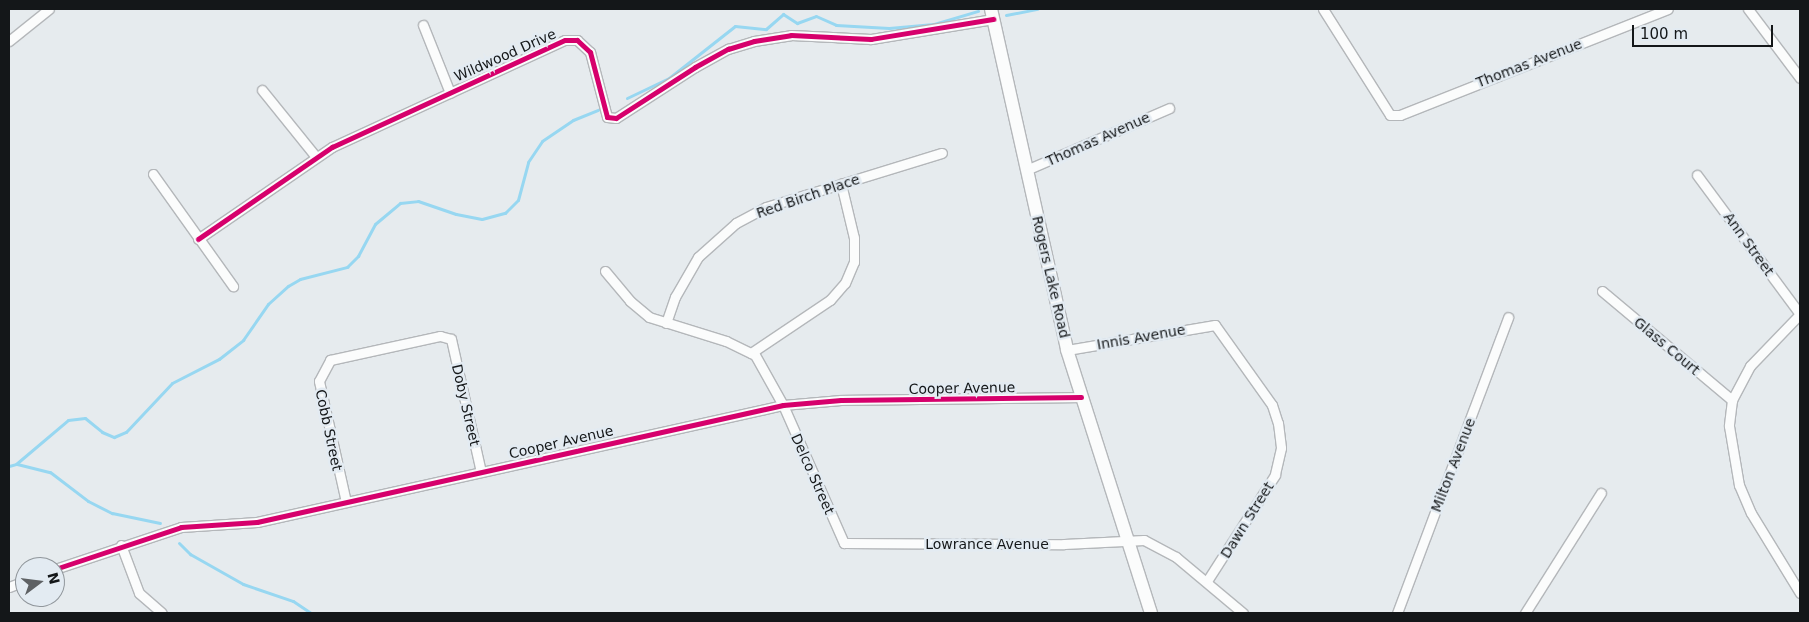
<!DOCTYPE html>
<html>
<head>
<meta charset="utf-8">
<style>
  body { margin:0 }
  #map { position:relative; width:1809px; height:622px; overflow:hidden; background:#e6ebee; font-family:"DejaVu Sans",sans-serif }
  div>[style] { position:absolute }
  .stream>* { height:3px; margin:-1.5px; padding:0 1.5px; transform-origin:1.5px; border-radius:1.5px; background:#97d7f1 }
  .roads { filter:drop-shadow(1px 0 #b4b7ba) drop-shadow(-1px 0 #b4b7ba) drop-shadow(0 1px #b4b7ba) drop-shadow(0 -1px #b4b7ba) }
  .street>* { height:9px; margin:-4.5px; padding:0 4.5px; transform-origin:4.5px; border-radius:4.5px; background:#fbfcfc }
  .secondary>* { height:12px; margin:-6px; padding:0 6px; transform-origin:6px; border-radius:6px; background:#fbfcfc }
  .cycleway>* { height:5px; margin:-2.5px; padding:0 2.5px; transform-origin:2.5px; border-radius:2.5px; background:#d6006c }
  span { translate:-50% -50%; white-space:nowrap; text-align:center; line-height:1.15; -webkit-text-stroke:5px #e3ebf2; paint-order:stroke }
  .street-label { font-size:14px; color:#141719 }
  .frame { position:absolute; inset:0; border:10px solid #141719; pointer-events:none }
  .north { position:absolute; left:15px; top:557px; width:50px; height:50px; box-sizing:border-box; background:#e3ebf2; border:1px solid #90969b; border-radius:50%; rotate:75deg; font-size:14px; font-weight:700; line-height:20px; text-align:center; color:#141719 }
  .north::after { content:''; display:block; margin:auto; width:18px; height:22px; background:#5e6164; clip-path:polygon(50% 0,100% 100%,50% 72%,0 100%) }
  .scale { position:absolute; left:1632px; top:25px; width:141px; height:22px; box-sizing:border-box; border:2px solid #141719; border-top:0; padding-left:6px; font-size:15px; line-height:18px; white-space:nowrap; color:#141719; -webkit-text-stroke:4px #e3ebf2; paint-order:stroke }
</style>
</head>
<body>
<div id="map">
  <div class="stream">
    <div style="left:1006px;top:15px;width:32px;rotate:-11deg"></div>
    <div style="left:627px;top:98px;width:47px;rotate:-25.5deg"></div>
    <div style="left:669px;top:78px;width:84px;rotate:-38.2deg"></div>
    <div style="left:735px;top:26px;width:31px;rotate:6deg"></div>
    <div style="left:766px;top:29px;width:23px;rotate:-41deg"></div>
    <div style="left:783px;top:14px;width:17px;rotate:33deg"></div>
    <div style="left:797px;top:23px;width:20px;rotate:-20deg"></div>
    <div style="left:816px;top:16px;width:22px;rotate:24deg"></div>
    <div style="left:836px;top:25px;width:53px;rotate:3.2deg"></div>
    <div style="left:889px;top:28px;width:45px;rotate:-5.1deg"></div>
    <div style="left:934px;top:24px;width:46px;rotate:-16.5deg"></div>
    <div style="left:17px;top:464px;width:34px;rotate:14deg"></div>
    <div style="left:50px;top:472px;width:48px;rotate:37.3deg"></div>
    <div style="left:88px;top:501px;width:27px;rotate:27deg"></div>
    <div style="left:112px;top:513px;width:49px;rotate:11.8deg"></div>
    <div style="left:9px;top:466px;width:7px;rotate:-16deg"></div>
    <div style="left:16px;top:464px;width:68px;rotate:-40.2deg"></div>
    <div style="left:68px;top:420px;width:17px;rotate:-7deg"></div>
    <div style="left:85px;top:418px;width:22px;rotate:39deg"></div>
    <div style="left:102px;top:432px;width:13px;rotate:23deg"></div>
    <div style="left:114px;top:437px;width:13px;rotate:-23deg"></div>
    <div style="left:126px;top:432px;width:67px;rotate:-46.8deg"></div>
    <div style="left:172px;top:383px;width:53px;rotate:-27.1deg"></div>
    <div style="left:219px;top:359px;width:31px;rotate:-38deg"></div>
    <div style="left:243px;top:340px;width:44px;rotate:-55.2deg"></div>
    <div style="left:268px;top:304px;width:27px;rotate:-42deg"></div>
    <div style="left:288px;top:286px;width:14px;rotate:-30deg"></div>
    <div style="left:300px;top:279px;width:49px;rotate:-14.3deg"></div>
    <div style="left:347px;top:267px;width:16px;rotate:-45deg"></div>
    <div style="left:358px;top:256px;width:36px;rotate:-62deg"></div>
    <div style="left:375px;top:224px;width:33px;rotate:-40deg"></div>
    <div style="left:400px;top:203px;width:18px;rotate:-6deg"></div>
    <div style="left:418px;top:201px;width:40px;rotate:18.9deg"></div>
    <div style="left:456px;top:214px;width:26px;rotate:11deg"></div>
    <div style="left:482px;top:219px;width:24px;rotate:-15deg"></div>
    <div style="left:505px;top:213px;width:18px;rotate:-45deg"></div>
    <div style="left:518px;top:200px;width:39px;rotate:-75deg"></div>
    <div style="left:528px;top:162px;width:25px;rotate:-56deg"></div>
    <div style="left:542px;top:141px;width:37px;rotate:-34deg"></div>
    <div style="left:573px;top:120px;width:27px;rotate:-22deg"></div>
    <div style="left:179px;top:543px;width:16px;rotate:45deg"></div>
    <div style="left:190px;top:554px;width:61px;rotate:29.5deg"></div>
    <div style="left:243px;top:584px;width:53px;rotate:18.8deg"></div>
    <div style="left:293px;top:601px;width:22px;rotate:34deg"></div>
  </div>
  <div class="roads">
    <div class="street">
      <div style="left:1323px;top:9px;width:125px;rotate:57.7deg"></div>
      <div style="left:1390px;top:115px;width:10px"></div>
      <div style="left:1400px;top:115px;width:288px;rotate:-21.6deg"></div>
      <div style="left:1748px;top:9px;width:86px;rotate:53deg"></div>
      <div style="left:423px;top:25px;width:73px;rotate:68.3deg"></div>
      <div style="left:9px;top:41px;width:51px;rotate:-38.7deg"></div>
      <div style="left:262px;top:90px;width:86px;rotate:51.1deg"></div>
      <div style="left:1026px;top:170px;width:156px;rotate:-23.4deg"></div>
      <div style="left:153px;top:174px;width:138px;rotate:54.5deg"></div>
      <div style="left:1697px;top:175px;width:173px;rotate:53.5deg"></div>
      <div style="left:198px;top:239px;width:163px;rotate:-34.5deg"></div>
      <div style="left:332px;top:147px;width:256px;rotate:-24.7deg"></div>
      <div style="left:565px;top:40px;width:12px"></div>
      <div style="left:577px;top:40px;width:18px;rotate:43deg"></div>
      <div style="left:590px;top:52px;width:67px;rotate:75.3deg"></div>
      <div style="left:607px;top:117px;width:9px;rotate:6deg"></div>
      <div style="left:616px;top:118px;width:94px;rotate:-32.8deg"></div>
      <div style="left:695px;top:67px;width:38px;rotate:-29deg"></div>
      <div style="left:728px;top:49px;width:27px;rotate:-17deg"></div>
      <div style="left:754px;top:41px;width:37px;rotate:-9deg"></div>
      <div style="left:791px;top:35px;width:80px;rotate:2.9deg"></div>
      <div style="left:871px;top:39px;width:124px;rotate:-9.3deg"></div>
      <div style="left:605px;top:271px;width:39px;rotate:50deg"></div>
      <div style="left:630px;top:301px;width:25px;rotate:40deg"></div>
      <div style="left:649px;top:317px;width:81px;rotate:17.3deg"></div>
      <div style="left:726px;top:341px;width:32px;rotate:26deg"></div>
      <div style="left:755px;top:355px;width:57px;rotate:60.8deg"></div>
      <div style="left:783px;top:405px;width:151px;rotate:66.2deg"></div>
      <div style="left:844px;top:543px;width:220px;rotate:0.3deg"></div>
      <div style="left:1064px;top:544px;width:80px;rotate:-2.9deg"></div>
      <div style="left:1144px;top:540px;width:36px;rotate:28deg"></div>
      <div style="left:1176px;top:557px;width:87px;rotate:39.9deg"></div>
      <div style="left:1602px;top:291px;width:170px;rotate:40deg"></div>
      <div style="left:1800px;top:314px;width:72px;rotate:133.9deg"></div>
      <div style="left:1750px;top:366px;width:38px;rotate:118deg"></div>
      <div style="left:1732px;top:400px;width:26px;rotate:97deg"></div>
      <div style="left:1729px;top:426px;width:60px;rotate:80.4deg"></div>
      <div style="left:1739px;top:485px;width:30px;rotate:67deg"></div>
      <div style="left:1751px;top:513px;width:94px;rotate:58.5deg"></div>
      <div style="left:666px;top:323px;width:28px;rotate:-71deg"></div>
      <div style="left:675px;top:297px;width:46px;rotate:-60.1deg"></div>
      <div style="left:698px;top:257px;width:51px;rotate:-41.8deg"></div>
      <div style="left:736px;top:223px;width:34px;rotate:-28deg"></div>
      <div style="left:766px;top:207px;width:184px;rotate:-17.1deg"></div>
      <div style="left:1067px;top:350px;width:150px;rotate:-9.6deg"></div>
      <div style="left:1215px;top:325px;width:98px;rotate:54.5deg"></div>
      <div style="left:1272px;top:405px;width:19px;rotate:72deg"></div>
      <div style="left:1278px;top:423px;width:25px;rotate:83deg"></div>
      <div style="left:1281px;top:448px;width:28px;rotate:103deg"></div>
      <div style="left:1275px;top:475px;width:126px;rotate:122.7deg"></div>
      <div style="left:751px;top:353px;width:95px;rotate:-33.9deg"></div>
      <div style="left:830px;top:300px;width:23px;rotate:-49deg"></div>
      <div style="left:845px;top:283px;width:23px;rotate:-67deg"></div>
      <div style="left:854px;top:262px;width:24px;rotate:-90deg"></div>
      <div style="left:854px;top:238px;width:56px;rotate:-103.5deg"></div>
      <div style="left:346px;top:502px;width:124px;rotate:-102.6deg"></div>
      <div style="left:319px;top:381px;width:24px;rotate:-62deg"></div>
      <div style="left:330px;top:360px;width:113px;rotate:-12.3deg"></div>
      <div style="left:440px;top:336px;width:11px;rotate:15deg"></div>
      <div style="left:451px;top:339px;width:136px;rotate:77.3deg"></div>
      <div style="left:121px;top:545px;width:51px;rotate:69.4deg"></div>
      <div style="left:139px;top:593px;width:30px;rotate:41deg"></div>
      <div style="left:55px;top:569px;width:133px;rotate:-18.4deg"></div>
      <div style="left:181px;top:527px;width:76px;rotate:-3.8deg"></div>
      <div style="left:257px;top:522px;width:539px;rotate:-12.54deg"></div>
      <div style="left:783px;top:405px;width:58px;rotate:-4.9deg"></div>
      <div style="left:841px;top:400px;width:240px;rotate:-0.7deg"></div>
      <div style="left:9px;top:587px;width:17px;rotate:-21deg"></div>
      <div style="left:1397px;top:613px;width:316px;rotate:-69.4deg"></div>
      <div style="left:1525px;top:613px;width:142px;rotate:-57.7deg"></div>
    </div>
    <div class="secondary">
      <div style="left:991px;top:9px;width:349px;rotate:77.4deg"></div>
      <div style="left:1067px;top:350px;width:276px;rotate:72.3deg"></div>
    </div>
  </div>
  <div class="cycleway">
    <div style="left:198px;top:239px;width:163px;rotate:-34.5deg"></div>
    <div style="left:332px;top:147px;width:256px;rotate:-24.7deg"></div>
    <div style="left:565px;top:40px;width:12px"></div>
    <div style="left:577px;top:40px;width:18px;rotate:43deg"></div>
    <div style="left:590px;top:52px;width:67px;rotate:75.3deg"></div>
    <div style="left:607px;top:117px;width:9px;rotate:6deg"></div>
    <div style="left:616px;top:118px;width:94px;rotate:-32.8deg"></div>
    <div style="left:695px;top:67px;width:38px;rotate:-29deg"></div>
    <div style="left:728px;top:49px;width:27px;rotate:-17deg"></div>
    <div style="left:754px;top:41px;width:37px;rotate:-9deg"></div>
    <div style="left:791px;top:35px;width:80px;rotate:2.9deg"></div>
    <div style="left:871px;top:39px;width:124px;rotate:-9.3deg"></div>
    <div style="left:55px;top:569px;width:133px;rotate:-18.4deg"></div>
    <div style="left:181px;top:527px;width:76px;rotate:-3.8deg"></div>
    <div style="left:257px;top:522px;width:539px;rotate:-12.54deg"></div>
    <div style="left:783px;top:405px;width:58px;rotate:-4.9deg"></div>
    <div style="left:841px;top:400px;width:240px;rotate:-0.7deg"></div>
  </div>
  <div class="street-label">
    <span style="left:505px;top:55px;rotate:-24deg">Wildwood Drive</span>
    <span style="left:1529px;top:63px;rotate:-21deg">Thomas Avenue</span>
    <span style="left:1098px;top:139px;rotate:-24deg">Thomas Avenue</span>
    <span style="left:808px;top:196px;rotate:-19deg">Red Birch Place</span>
    <span style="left:1749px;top:244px;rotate:54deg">Ann Street</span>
    <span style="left:1051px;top:277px;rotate:77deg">Rogers Lake Road</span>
    <span style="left:1141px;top:337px;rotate:-10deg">Innis Avenue</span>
    <span style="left:1667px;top:346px;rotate:40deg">Glass Court</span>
    <span style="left:962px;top:388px;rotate:-1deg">Cooper Avenue</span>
    <span style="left:466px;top:405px;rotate:77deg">Doby Street</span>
    <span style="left:329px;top:430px;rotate:78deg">Cobb Street</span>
    <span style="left:561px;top:442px;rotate:-13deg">Cooper Avenue</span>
    <span style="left:1453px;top:465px;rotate:-69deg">Milton Avenue</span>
    <span style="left:813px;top:474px;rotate:66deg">Delco Street</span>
    <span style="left:1247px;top:520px;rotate:-58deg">Dawn Street</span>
    <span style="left:987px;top:544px">Lowrance Avenue</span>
  </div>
  <div class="frame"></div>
  <div class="north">N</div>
  <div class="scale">100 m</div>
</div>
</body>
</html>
